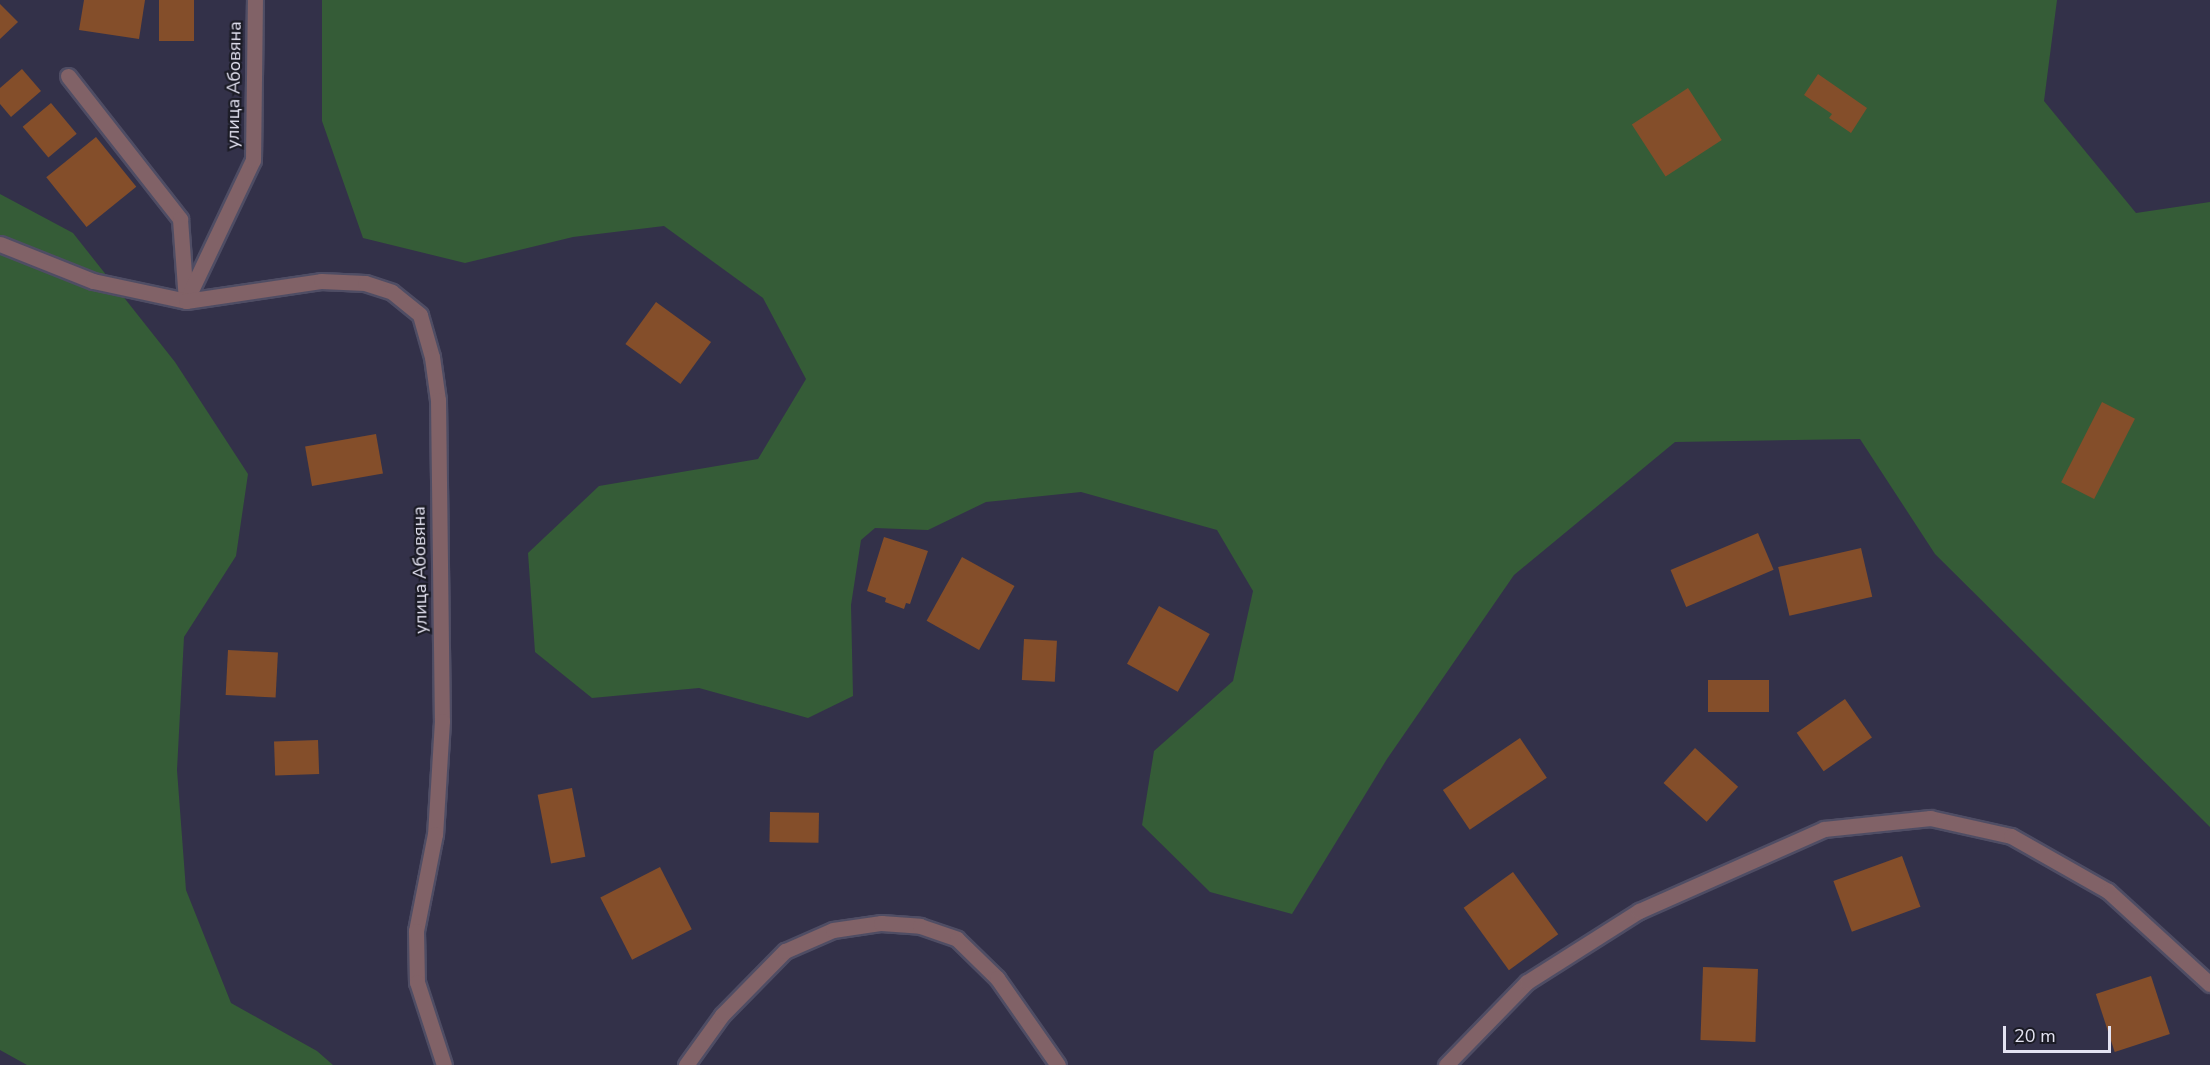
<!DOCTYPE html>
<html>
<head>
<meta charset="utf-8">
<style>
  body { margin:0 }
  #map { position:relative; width:2210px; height:1065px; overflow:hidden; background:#333149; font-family:"Nunito Sans",sans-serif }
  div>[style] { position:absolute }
  .green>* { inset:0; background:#355c37 }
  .building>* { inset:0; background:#844e2a; transform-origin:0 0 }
  .roads { filter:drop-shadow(2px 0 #4f4d64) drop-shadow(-2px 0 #4f4d64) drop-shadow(0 2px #4f4d64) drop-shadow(0 -2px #4f4d64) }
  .service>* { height:15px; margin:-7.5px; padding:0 7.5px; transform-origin:7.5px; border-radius:7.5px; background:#816267 }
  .minor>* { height:15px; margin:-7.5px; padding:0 7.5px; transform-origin:7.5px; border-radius:7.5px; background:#816267 }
  .tertiary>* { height:15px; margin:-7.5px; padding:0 7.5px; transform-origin:7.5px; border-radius:7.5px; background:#816267 }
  span { translate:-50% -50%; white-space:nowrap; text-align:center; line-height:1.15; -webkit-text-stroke:4.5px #1b1b25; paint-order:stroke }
  .street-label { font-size:18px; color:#e4e3f2 }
  .scale { position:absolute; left:2003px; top:1026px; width:108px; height:27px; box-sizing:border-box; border:3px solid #e4e3f2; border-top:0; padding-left:8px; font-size:18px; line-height:21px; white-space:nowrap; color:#e4e3f2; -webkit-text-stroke:4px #1b1b25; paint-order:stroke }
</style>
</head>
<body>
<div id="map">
  <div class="green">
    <div style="clip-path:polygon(322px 0,2057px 0,2044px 101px,2136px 213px,2210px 202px,2210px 827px,1935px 554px,1860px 439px,1675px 442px,1514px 575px,1387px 759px,1292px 914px,1210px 892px,1142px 825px,1154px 751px,1233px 681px,1253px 591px,1217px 530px,1081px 492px,986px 502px,928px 530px,875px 528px,861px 540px,851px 605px,853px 696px,808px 718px,699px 688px,592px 698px,535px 652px,528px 553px,599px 486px,758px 459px,806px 379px,763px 298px,664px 226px,573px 237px,465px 263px,363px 238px,322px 121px)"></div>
    <div style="clip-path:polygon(0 194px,73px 233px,175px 362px,248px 474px,236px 556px,184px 637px,177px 770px,186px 890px,231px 1003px,317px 1051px,333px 1065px,27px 1065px,0 1050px)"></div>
  </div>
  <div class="building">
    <div style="clip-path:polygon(84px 0,145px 0,139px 39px,79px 30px)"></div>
    <div style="left:159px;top:0;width:35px;height:41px"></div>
    <div style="clip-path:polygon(0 4px,18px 22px,0 39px)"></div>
    <div style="clip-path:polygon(22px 69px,41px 91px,11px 117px,0 104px,0 88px)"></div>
    <div style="clip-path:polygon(1818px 74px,1867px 108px,1851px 133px,1829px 118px,1832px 114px,1804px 95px)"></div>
    <div style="left:1688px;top:88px;width:62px;height:67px;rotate:57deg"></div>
    <div style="left:51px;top:103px;width:40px;height:37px;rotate:50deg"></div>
    <div style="left:96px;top:137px;width:64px;height:64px;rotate:51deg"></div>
    <div style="left:656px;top:302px;width:68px;height:52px;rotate:36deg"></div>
    <div style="left:2102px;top:402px;width:37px;height:90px;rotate:27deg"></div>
    <div style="left:376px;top:434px;width:40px;height:72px;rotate:80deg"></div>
    <div style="left:1758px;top:533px;width:40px;height:95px;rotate:67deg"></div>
    <div style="clip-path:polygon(884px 537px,928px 551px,910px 604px,906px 603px,904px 609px,885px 602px,886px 598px,867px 591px)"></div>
    <div style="left:1861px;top:548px;width:50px;height:85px;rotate:77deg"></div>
    <div style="left:962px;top:557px;width:60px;height:73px;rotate:29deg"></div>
    <div style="left:1159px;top:606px;width:58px;height:66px;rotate:29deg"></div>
    <div style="left:1024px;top:639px;width:33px;height:41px;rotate:3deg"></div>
    <div style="left:228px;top:650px;width:50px;height:45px;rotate:3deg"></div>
    <div style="left:1769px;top:680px;width:32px;height:61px;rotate:90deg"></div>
    <div style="left:1845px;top:699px;width:47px;height:59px;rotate:55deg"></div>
    <div style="left:1520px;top:738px;width:48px;height:93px;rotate:56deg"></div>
    <div style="left:318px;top:740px;width:34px;height:44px;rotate:88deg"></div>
    <div style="left:1695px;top:748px;width:58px;height:47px;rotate:42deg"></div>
    <div style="left:572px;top:788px;width:70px;height:35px;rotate:79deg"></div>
    <div style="left:770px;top:812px;width:49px;height:30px;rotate:1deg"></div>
    <div style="left:1902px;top:856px;width:54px;height:73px;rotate:70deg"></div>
    <div style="left:660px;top:867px;width:70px;height:67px;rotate:63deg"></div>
    <div style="left:1513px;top:872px;width:77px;height:61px;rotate:54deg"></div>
    <div style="left:1703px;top:967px;width:55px;height:73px;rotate:2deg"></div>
    <div style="left:2151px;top:976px;width:61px;height:58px;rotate:72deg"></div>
  </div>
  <div class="roads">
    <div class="service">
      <div style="left:68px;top:76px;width:182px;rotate:51.9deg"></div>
      <div style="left:180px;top:219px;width:82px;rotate:85.8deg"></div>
      <div style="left:1930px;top:818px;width:83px;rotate:12.5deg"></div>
      <div style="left:2011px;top:836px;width:112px;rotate:29.6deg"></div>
      <div style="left:2108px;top:891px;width:138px;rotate:42.4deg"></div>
    </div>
    <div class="minor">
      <div style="left:186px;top:301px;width:156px;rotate:-64.6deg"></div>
      <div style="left:253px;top:160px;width:160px;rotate:-89.3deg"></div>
      <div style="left:1446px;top:1065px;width:116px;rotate:-45.7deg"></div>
      <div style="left:1527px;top:982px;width:133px;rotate:-32.4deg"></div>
      <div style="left:1639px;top:911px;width:202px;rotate:-23.9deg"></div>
      <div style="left:1824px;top:829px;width:107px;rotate:-5.9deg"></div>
    </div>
    <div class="tertiary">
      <div style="left:0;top:244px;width:100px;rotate:21.7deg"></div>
      <div style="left:93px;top:281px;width:95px;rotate:12.1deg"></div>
      <div style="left:186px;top:301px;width:136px;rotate:-8.4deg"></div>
      <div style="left:321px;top:281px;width:44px;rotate:2.6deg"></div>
      <div style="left:365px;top:283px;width:28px;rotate:18deg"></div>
      <div style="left:392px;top:292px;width:36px;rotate:39deg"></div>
      <div style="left:420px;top:315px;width:44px;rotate:74.1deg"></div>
      <div style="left:432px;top:357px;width:43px;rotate:82.1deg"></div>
      <div style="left:438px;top:400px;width:321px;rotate:89.3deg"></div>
      <div style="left:442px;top:721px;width:113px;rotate:93.5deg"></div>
      <div style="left:435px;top:834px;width:99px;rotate:101.1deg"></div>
      <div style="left:416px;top:931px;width:51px;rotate:88.9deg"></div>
      <div style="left:417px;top:982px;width:87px;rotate:72deg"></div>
      <div style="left:686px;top:1065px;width:62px;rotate:-54.2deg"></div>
      <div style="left:722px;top:1015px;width:90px;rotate:-45.5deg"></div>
      <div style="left:785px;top:951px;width:52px;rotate:-23.6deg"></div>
      <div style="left:833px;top:930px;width:49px;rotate:-8.3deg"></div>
      <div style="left:881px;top:923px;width:39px;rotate:4deg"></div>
      <div style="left:920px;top:926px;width:39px;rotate:19deg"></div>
      <div style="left:957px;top:939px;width:56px;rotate:44.3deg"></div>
      <div style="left:997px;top:978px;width:106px;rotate:55deg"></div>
    </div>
  </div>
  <div class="street-label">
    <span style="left:234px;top:85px;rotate:-89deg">улица Абовяна</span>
    <span style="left:420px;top:570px;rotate:-91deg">улица Абовяна</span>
  </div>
  <div class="scale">20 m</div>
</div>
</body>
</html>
